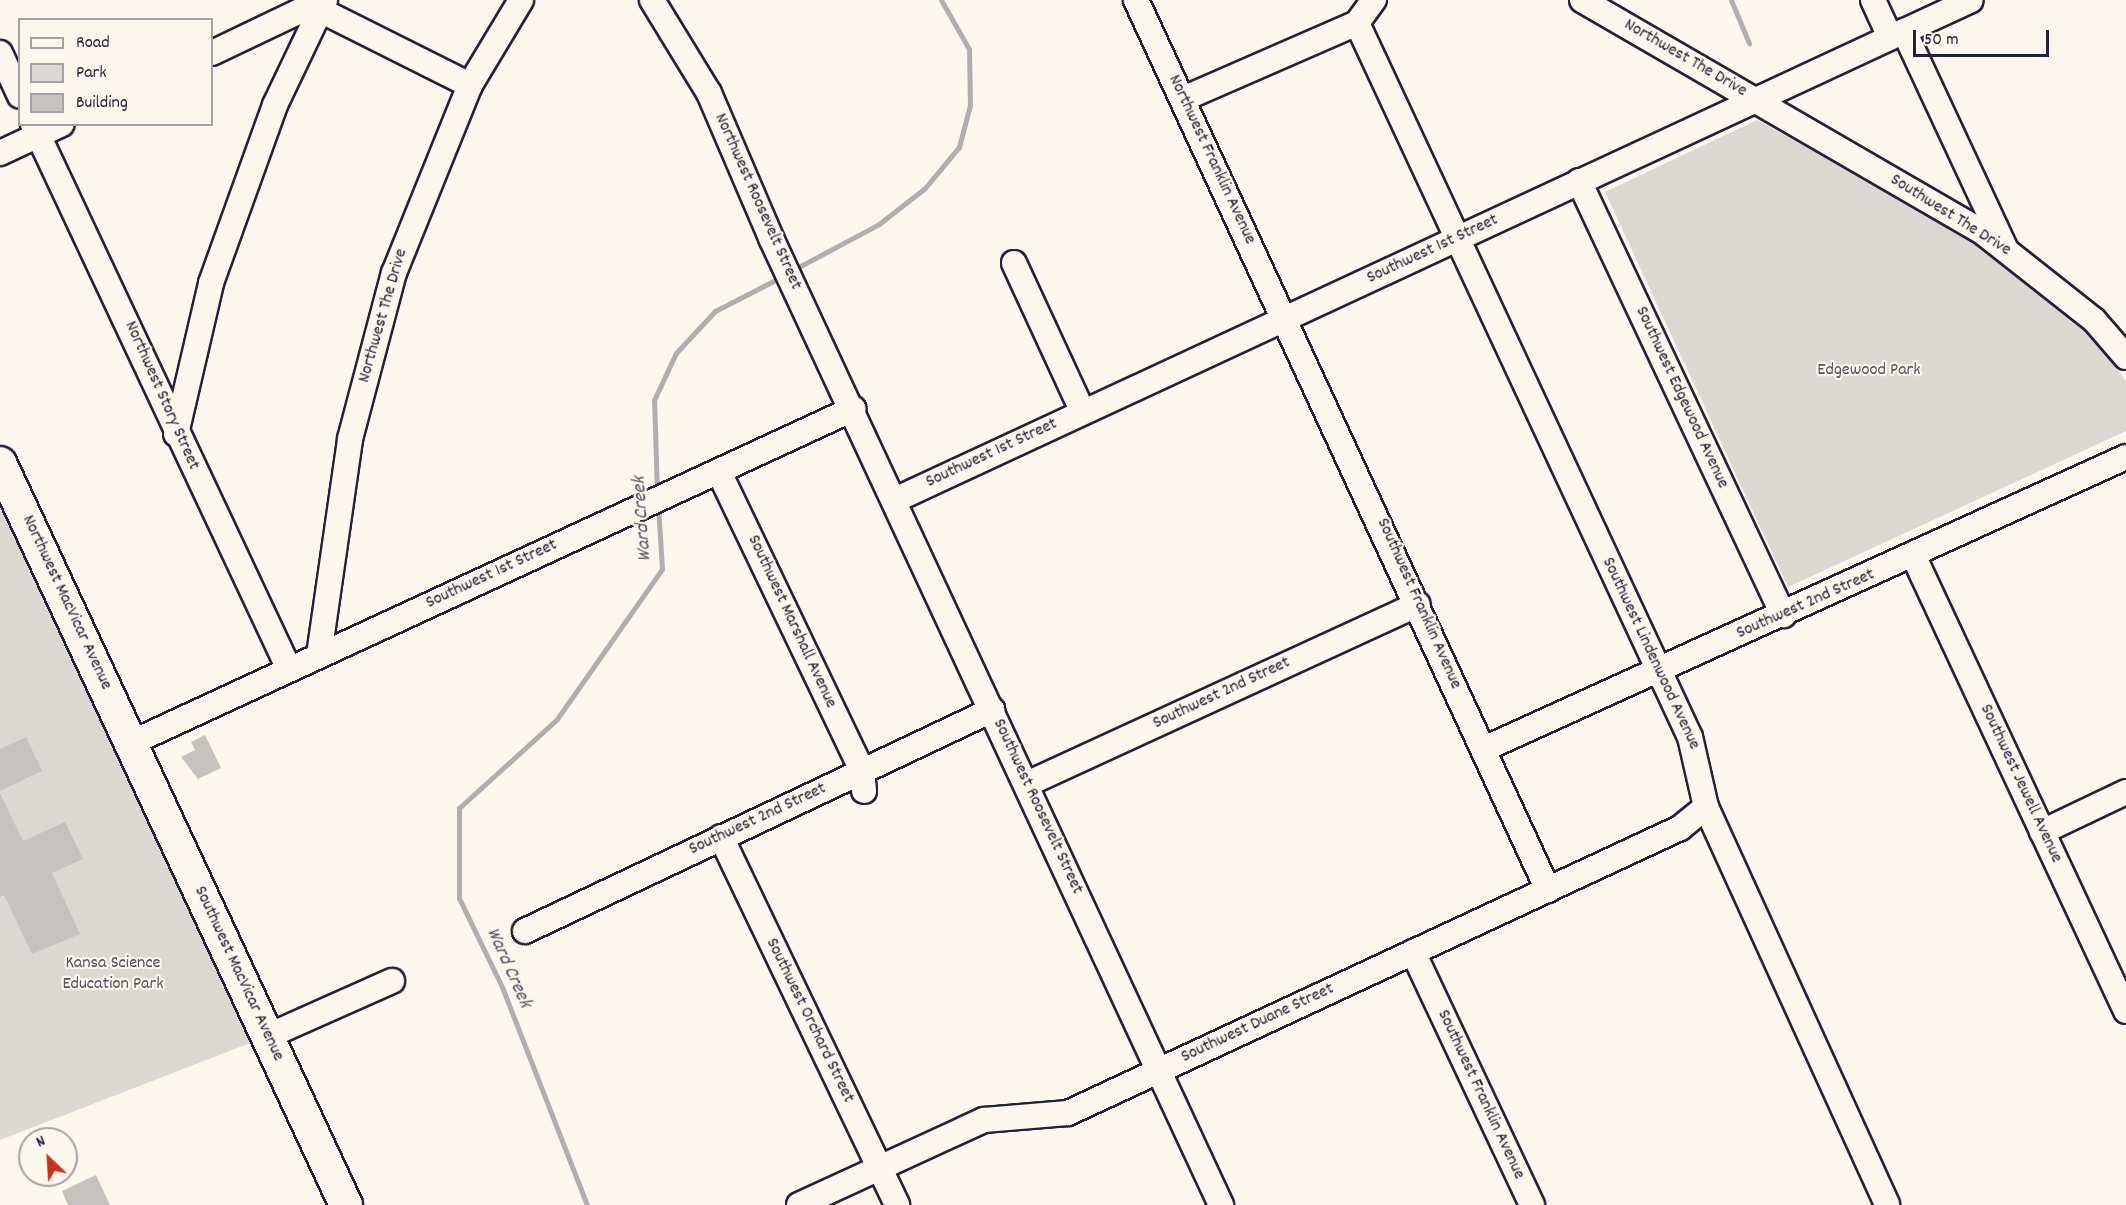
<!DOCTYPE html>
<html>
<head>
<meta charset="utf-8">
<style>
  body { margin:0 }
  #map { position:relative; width:2126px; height:1205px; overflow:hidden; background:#fbf7ec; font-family:Dekko,sans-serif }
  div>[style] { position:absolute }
  .green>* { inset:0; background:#dbd8d3 }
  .stream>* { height:5px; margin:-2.5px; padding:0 2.5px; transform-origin:2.5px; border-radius:2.5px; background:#b1aeb0 }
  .building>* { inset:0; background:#c6c2c0 }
  .roads { filter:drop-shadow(2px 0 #22223b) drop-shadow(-2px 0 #22223b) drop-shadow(0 2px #22223b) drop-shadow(0 -2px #22223b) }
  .minor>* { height:24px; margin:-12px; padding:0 12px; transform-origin:12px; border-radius:12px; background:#fbf7ec }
  .major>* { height:32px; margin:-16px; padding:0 16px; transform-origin:16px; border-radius:16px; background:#fbf7ec }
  span { translate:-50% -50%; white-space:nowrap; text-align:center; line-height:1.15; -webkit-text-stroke:4.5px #fbf7ec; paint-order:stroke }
  .street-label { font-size:18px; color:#22223b }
  .park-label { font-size:18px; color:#505061 }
  .water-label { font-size:20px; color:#545364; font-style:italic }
  .legend { position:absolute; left:18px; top:18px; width:195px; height:108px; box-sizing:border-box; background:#fbf7ec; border:2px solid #a4a2a5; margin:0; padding:8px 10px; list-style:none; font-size:18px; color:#22223b }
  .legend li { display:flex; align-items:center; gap:12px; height:30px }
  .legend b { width:30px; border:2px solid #a4a2a5 }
  .north { position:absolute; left:18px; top:1127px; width:60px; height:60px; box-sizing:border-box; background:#fbf7ec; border:2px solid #a4a2a5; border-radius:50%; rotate:335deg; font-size:16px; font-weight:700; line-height:24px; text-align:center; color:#22223b }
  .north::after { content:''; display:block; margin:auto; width:21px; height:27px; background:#c8321e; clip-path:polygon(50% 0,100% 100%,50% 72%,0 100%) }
  .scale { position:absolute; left:1913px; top:30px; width:136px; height:27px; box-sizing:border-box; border:3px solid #22223b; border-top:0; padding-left:8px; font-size:18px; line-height:21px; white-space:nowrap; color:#22223b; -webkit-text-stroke:4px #fbf7ec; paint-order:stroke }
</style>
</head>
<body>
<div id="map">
  <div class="green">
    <div style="clip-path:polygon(1757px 120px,1956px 229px,2088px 333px,2126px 381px,2126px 431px,1788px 587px,1605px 192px)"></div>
    <div style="clip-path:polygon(0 467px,266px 1037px,0 1140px)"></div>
  </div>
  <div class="stream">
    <div style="left:1731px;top:0;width:47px;rotate:67.3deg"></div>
    <div style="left:793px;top:270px;width:98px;rotate:-28.1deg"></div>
    <div style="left:879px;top:224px;width:58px;rotate:-38deg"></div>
    <div style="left:925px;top:188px;width:53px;rotate:-50.3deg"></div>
    <div style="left:959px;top:147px;width:43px;rotate:-75.3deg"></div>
    <div style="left:970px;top:105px;width:56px;rotate:-91deg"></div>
    <div style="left:969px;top:49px;width:56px;rotate:-119.7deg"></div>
    <div style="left:657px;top:493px;width:93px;rotate:-91.8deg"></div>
    <div style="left:654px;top:400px;width:52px;rotate:-64.9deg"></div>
    <div style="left:676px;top:353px;width:57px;rotate:-47.1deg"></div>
    <div style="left:715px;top:311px;width:76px;rotate:-27.2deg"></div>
    <div style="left:587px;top:1205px;width:232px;rotate:-111.3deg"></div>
    <div style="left:503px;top:989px;width:101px;rotate:-115.8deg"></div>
    <div style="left:459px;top:898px;width:90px;rotate:-90deg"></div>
    <div style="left:459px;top:808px;width:132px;rotate:-42.2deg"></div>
    <div style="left:557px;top:719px;width:183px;rotate:-55deg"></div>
    <div style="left:662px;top:569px;width:64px;rotate:-93.6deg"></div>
  </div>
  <div class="building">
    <div style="clip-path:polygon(205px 735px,221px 768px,198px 779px,181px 757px,195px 750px,191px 742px)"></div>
    <div style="clip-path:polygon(26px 737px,42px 771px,0 791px,0 749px)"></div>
    <div style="clip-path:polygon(0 793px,23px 841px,65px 822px,83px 859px,52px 873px,80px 934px,32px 954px,4px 895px,0 897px)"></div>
    <div style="clip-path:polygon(96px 1175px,110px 1205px,68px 1205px,62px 1191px)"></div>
  </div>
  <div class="roads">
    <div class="minor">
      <div style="left:652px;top:0;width:109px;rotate:58.5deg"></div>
      <div style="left:709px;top:93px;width:158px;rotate:66.8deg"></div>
      <div style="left:771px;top:238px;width:1067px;rotate:65.04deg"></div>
      <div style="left:1136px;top:0;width:981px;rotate:65.16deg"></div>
      <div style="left:1582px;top:0;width:466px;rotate:30.1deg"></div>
      <div style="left:1985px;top:234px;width:139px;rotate:38.3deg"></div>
      <div style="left:2094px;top:320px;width:49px;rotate:49.1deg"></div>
      <div style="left:1873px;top:0;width:41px;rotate:65.3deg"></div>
      <div style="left:1357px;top:23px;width:788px;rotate:65deg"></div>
      <div style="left:1690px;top:737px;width:72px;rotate:77.1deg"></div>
      <div style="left:1706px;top:807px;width:437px;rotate:65.5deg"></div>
      <div style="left:1904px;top:31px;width:239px;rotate:65deg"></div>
      <div style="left:0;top:53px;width:47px;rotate:65.1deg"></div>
      <div style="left:212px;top:53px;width:100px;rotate:-25.5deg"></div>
      <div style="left:302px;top:10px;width:18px"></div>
      <div style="left:320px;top:10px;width:168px;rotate:26.6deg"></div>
      <div style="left:1183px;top:99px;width:190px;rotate:-23.6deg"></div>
      <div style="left:1357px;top:23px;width:29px;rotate:-54deg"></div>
      <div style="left:33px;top:124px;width:602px;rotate:64.84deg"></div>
      <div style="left:0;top:153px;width:68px;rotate:-25.1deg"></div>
      <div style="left:1579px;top:181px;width:480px;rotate:64.8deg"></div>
      <div style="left:1014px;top:263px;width:164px;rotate:65.2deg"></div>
      <div style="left:176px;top:434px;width:155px;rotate:-76.9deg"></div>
      <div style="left:211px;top:283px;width:189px;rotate:-70.2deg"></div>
      <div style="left:275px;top:105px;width:116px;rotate:-64.5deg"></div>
      <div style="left:719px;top:472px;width:331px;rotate:64.4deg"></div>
      <div style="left:862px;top:771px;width:20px;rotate:84deg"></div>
      <div style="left:895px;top:500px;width:1186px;rotate:-24.92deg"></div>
      <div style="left:1914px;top:557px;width:501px;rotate:64.97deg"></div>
      <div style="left:319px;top:655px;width:218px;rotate:-81.8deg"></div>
      <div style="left:350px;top:439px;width:172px;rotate:-75.2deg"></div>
      <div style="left:394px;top:273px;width:203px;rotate:-68deg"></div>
      <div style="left:470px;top:85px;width:99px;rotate:-59deg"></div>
      <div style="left:131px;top:743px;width:796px;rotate:-24.83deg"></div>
      <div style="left:1484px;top:749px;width:705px;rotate:-24.46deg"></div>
      <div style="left:1027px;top:784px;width:430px;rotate:-24.7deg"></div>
      <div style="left:2042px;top:832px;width:93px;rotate:-25.5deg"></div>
      <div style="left:721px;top:837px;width:408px;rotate:64.4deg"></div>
      <div style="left:525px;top:931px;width:517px;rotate:-25.33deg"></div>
      <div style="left:1413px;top:952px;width:280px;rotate:64.8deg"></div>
      <div style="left:266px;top:1037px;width:138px;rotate:-24deg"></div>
      <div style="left:799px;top:1205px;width:204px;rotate:-24.7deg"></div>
      <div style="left:984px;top:1120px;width:84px;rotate:-4.8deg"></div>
      <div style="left:1068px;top:1113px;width:675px;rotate:-24.97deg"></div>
      <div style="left:1680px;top:828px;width:33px;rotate:-39deg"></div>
    </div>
    <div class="major">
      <div style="left:0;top:463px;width:819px;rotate:65deg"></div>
    </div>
  </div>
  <div class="street-label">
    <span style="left:1685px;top:59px;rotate:30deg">Northwest The Drive</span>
    <span style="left:1211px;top:160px;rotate:65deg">Northwest Franklin Avenue</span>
    <span style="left:757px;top:202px;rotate:66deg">Northwest Roosevelt Street</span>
    <span style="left:1950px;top:216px;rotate:32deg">Southwest The Drive</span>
    <span style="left:1433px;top:250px;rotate:-25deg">Southwest 1st Street</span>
    <span style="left:384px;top:316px;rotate:-74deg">Northwest The Drive</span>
    <span style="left:161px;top:396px;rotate:66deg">Northwest Story Street</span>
    <span style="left:1681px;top:398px;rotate:65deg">Southwest Edgewood Avenue</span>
    <span style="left:992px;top:454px;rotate:-25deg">Southwest 1st Street</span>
    <span style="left:492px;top:575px;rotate:-25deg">Southwest 1st Street</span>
    <span style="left:66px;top:603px;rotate:65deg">Northwest MacVicar Avenue</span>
    <span style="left:1418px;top:604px;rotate:66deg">Southwest Franklin Avenue</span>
    <span style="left:1806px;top:605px;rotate:-24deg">Southwest 2nd Street</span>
    <span style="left:791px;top:622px;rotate:65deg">Southwest Marshall Avenue</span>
    <span style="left:1650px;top:654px;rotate:65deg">Southwest Lindenwood Avenue</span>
    <span style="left:1222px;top:694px;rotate:-25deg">Southwest 2nd Street</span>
    <span style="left:2020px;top:784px;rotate:65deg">Southwest Jewell Avenue</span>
    <span style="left:1037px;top:807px;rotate:65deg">Southwest Roosevelt Street</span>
    <span style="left:758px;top:820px;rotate:-25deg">Southwest 2nd Street</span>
    <span style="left:238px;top:974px;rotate:65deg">Southwest MacVicar Avenue</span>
    <span style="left:809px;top:1021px;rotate:64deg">Southwest Orchard Street</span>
    <span style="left:1258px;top:1024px;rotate:-25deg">Southwest Duane Street</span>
    <span style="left:1480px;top:1095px;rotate:65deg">Southwest Franklin Avenue</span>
  </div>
  <div class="park-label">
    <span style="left:1869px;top:371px">Edgewood Park</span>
    <span style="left:113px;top:975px">Kansa Science<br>Education Park</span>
  </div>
  <div class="water-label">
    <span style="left:643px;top:519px;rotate:-94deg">Ward Creek</span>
    <span style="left:508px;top:968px;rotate:66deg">Ward Creek</span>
  </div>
  <ul class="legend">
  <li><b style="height:8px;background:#fbf7ec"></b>Road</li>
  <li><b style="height:16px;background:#dbd8d3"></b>Park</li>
  <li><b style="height:16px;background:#c6c2c0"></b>Building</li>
  </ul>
  <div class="north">N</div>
  <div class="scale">50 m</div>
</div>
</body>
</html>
